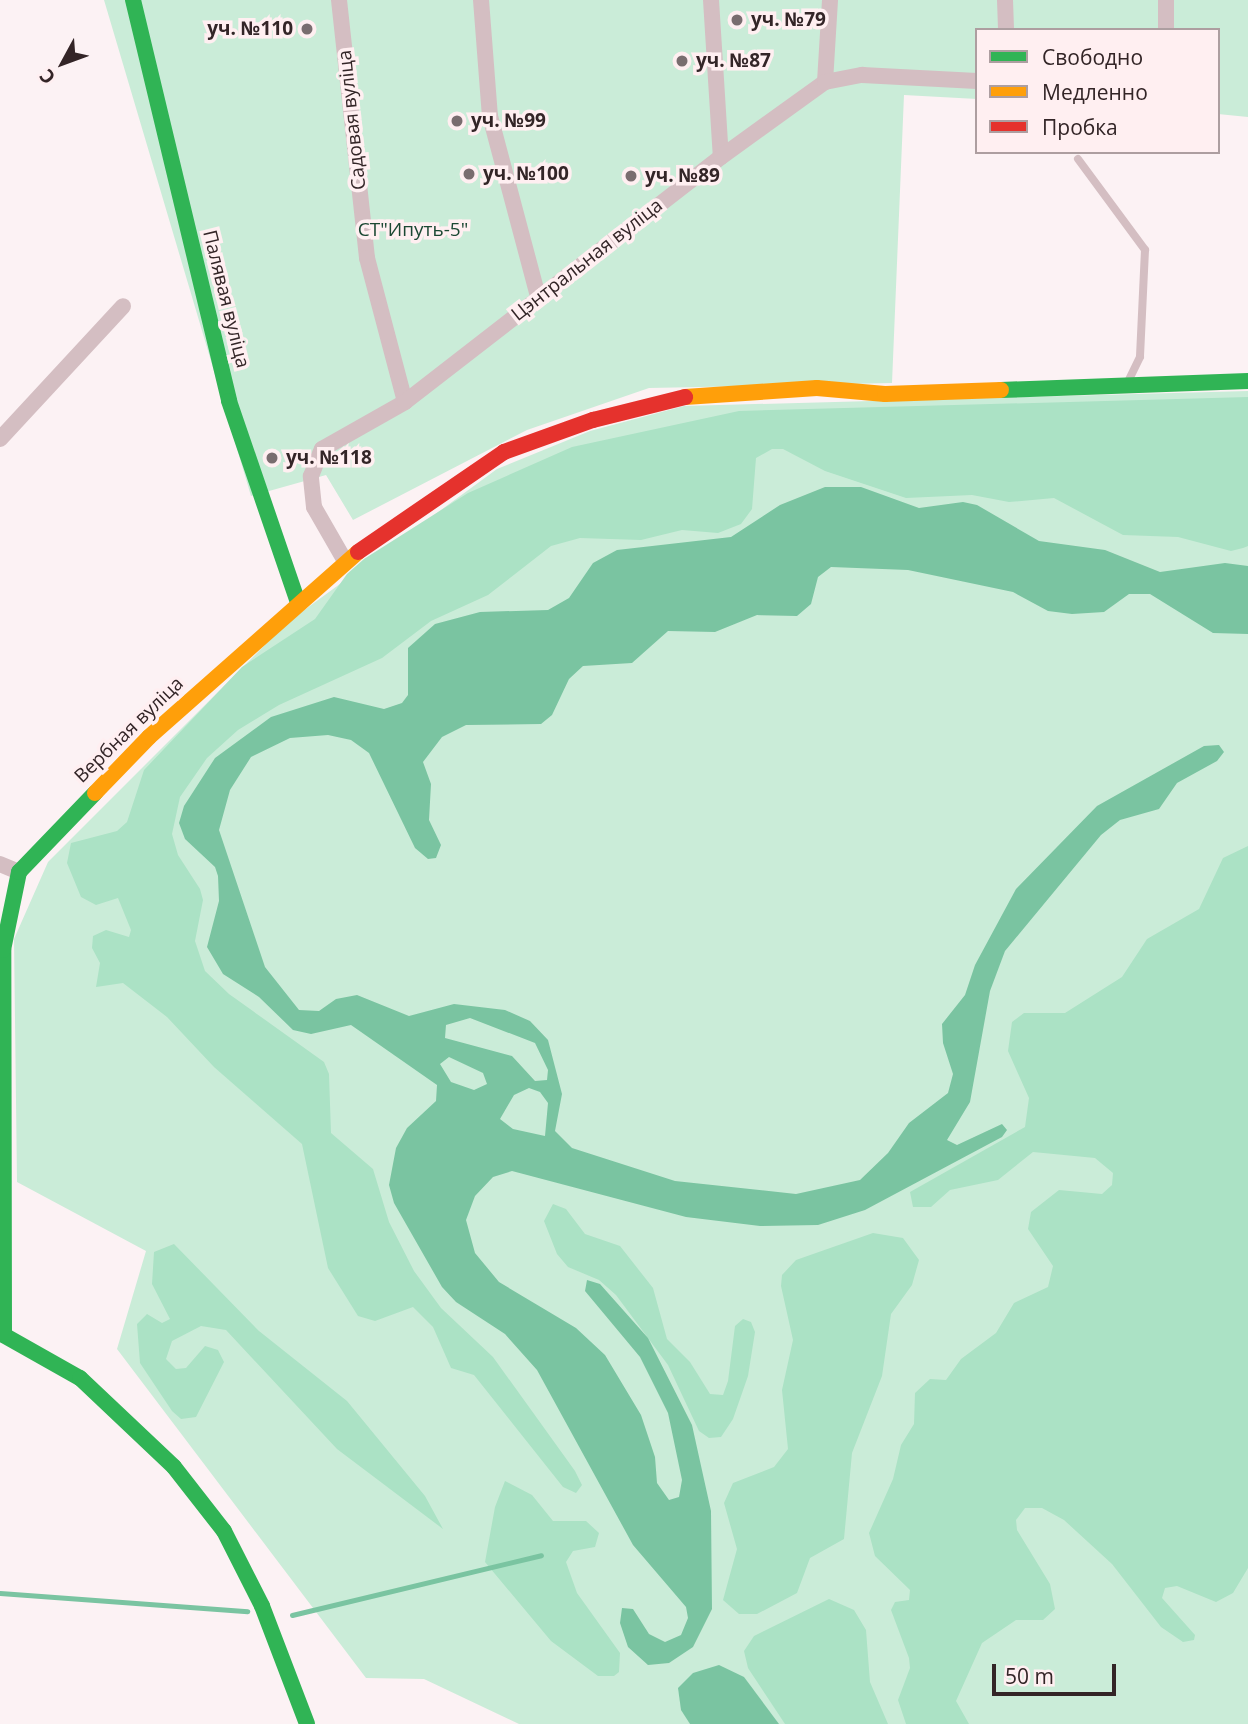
<!DOCTYPE html>
<html>
<head>
<meta charset="utf-8">
<style>
  body { margin:0 }
  #map { position:relative; width:1248px; height:1724px; overflow:hidden; background:#fcf2f4; font-family:"Open Sans",sans-serif }
  div>[style] { position:absolute }
  .green>* { inset:0; background:#caecd8 }
  .forest>* { inset:0; background:#abe2c5 }
  .water>* { inset:0; background:#7ac4a1 }
  .stream>* { height:5px; margin:-2.5px; padding:0 2.5px; transform-origin:2.5px; border-radius:2.5px; background:#7ac4a1 }
  .lane>* { height:8px; margin:-4px; padding:0 4px; transform-origin:4px; border-radius:4px; background:#d4bec2 }
  .street>* { height:16px; margin:-8px; padding:0 8px; transform-origin:8px; border-radius:8px; background:#d4bec2 }
  .fast>* { height:16px; margin:-8px; padding:0 8px; transform-origin:8px; border-radius:8px; background:#30b455 }
  .slow>* { height:16px; margin:-8px; padding:0 8px; transform-origin:8px; border-radius:8px; background:#ff9f0a }
  .jam>* { height:16px; margin:-8px; padding:0 8px; transform-origin:8px; border-radius:8px; background:#e5322d }
  .dots>* { width:19px; height:19px; translate:-50% -50%; box-sizing:border-box; border:4px solid #ffeff1; border-radius:50% }
  span { translate:-50% -50%; white-space:nowrap; text-align:center; line-height:1.15; -webkit-text-stroke:7px #ffeff1; paint-order:stroke }
  .poi-label { font-size:19px; color:#332527; font-weight:700 }
  .left { translate:0 -50%; text-align:left }
  .right { translate:-100% -50%; text-align:right }
  .street-label { font-size:19px; color:#332527 }
  .park-label { font-size:19px; color:#1b4833 }
  .legend { position:absolute; left:975px; top:28px; width:245px; height:126px; box-sizing:border-box; background:#ffeff1; border:2px solid #ad9ea0; margin:0; padding:9px 12px; list-style:none; font-size:21px; color:#332527 }
  .legend li { display:flex; align-items:center; gap:14px; height:35px }
  .legend b { width:35px; border:2px solid #ad9ea0 }
  .north { position:absolute; left:28px; top:28px; width:70px; height:70px; -webkit-text-stroke:5px #ffeff1; paint-order:stroke; rotate:229deg; font-size:19px; font-weight:700; line-height:28px; text-align:center; color:#332527 }
  .north::after { content:''; display:block; margin:auto; width:24px; height:32px; background:#332527; clip-path:polygon(50% 0,100% 100%,50% 72%,0 100%) }
  .scale { position:absolute; left:992px; top:1664px; width:124px; height:32px; box-sizing:border-box; border:4px solid #332527; border-top:0; padding-left:9px; font-size:21px; line-height:24px; white-space:nowrap; color:#332527; -webkit-text-stroke:5px #ffeff1; paint-order:stroke }
</style>
</head>
<body>
<div id="map">
  <div class="green">
    <div style="clip-path:polygon(104px 0,1248px 0,1248px 117px,1218px 114px,1218px 30px,977px 30px,977px 99px,904px 95px,892px 383px,649px 388px,527px 430px,353px 520px,326px 475px,251px 496px)"></div>
    <div style="clip-path:polygon(1248px 391px,1248px 1724px,519px 1724px,424px 1679px,366px 1678px,117px 1349px,146px 1251px,17px 1182px,14px 939px,48px 862px,288px 622px,497px 469px,590px 431px,684px 406px)"></div>
  </div>
  <div class="forest">
    <div style="clip-path:polygon(1248px 397px,1248px 546px,1243px 548px,1231px 551px,1178px 537px,1123px 535px,1054px 498px,1009px 502px,972px 495px,906px 498px,825px 471px,783px 449px,772px 449px,756px 458px,752px 509px,741px 524px,718px 533px,682px 530px,641px 540px,580px 538px,551px 546px,488px 595px,431px 621px,382px 658px,279px 705px,238px 730px,207px 758px,180px 797px,172px 834px,178px 855px,200px 889px,203px 900px,195px 941px,205px 971px,229px 994px,324px 1062px,329px 1074px,331px 1133px,373px 1169px,389px 1222px,414px 1271px,441px 1308px,493px 1357px,575px 1471px,582px 1485px,576px 1493px,563px 1487px,474px 1375px,451px 1368px,433px 1327px,413px 1307px,375px 1321px,358px 1316px,328px 1268px,302px 1144px,214px 1067px,167px 1017px,123px 983px,96px 987px,100px 963px,92px 948px,93px 936px,106px 930px,129px 937px,131px 930px,118px 898px,96px 905px,81px 897px,67px 863px,71px 843px,117px 831px,127px 822px,144px 770px,242px 667px,315px 619px,347px 574px,364px 559px,468px 493px,572px 447px,739px 411px)"></div>
    <div style="clip-path:polygon(1248px 846px,1248px 1568px,1233px 1593px,1216px 1602px,1177px 1586px,1165px 1588px,1162px 1598px,1195px 1635px,1194px 1640px,1183px 1642px,1161px 1627px,1112px 1564px,1064px 1520px,1042px 1508px,1025px 1508px,1016px 1520px,1017px 1530px,1050px 1584px,1055px 1609px,1043px 1620px,1016px 1620px,982px 1643px,956px 1701px,969px 1724px,906px 1724px,898px 1700px,910px 1668px,909px 1658px,891px 1610px,895px 1602px,909px 1600px,910px 1590px,875px 1556px,869px 1533px,893px 1479px,901px 1445px,914px 1424px,915px 1393px,930px 1379px,946px 1380px,961px 1359px,996px 1333px,1014px 1303px,1048px 1287px,1053px 1266px,1028px 1229px,1031px 1212px,1059px 1190px,1102px 1194px,1112px 1185px,1113px 1173px,1095px 1158px,1033px 1152px,998px 1180px,950px 1190px,931px 1207px,913px 1207px,910px 1192px,1025px 1127px,1029px 1098px,1008px 1051px,1012px 1022px,1024px 1013px,1065px 1013px,1122px 977px,1147px 939px,1199px 909px,1223px 858px)"></div>
    <div style="clip-path:polygon(553px 1204px,566px 1209px,585px 1234px,620px 1246px,653px 1288px,667px 1339px,690px 1362px,710px 1394px,723px 1395px,728px 1381px,735px 1326px,743px 1319px,751px 1322px,755px 1332px,748px 1376px,733px 1419px,721px 1437px,709px 1438px,699px 1431px,668px 1365px,616px 1295px,599px 1280px,568px 1267px,557px 1254px,544px 1221px)"></div>
    <div style="clip-path:polygon(873px 1233px,903px 1238px,919px 1260px,912px 1285px,891px 1314px,882px 1376px,852px 1453px,844px 1539px,810px 1558px,797px 1593px,757px 1614px,739px 1614px,723px 1600px,737px 1549px,724px 1503px,733px 1483px,774px 1467px,788px 1449px,782px 1390px,793px 1340px,781px 1286px,782px 1275px,796px 1260px)"></div>
    <div style="clip-path:polygon(174px 1244px,259px 1331px,347px 1401px,425px 1496px,443px 1529px,337px 1449px,226px 1330px,201px 1326px,172px 1341px,166px 1359px,176px 1369px,186px 1368px,205px 1346px,218px 1350px,224px 1362px,196px 1417px,181px 1419px,172px 1411px,140px 1363px,137px 1324px,147px 1314px,162px 1323px,170px 1319px,152px 1284px,154px 1252px)"></div>
    <div style="clip-path:polygon(505px 1481px,532px 1495px,553px 1521px,586px 1521px,599px 1533px,595px 1547px,573px 1551px,566px 1562px,577px 1593px,620px 1653px,619px 1672px,614px 1676px,598px 1676px,551px 1641px,485px 1562px,495px 1507px)"></div>
    <div style="clip-path:polygon(829px 1599px,854px 1610px,866px 1630px,870px 1682px,888px 1724px,785px 1724px,748px 1668px,744px 1651px,754px 1636px)"></div>
  </div>
  <div class="water">
    <div style="clip-path:polygon(evenodd,825px 487px,861px 487px,919px 508px,963px 502px,977px 505px,1039px 541px,1105px 550px,1160px 572px,1225px 563px,1248px 566px,1248px 634px,1213px 633px,1150px 594px,1129px 594px,1104px 612px,1072px 614px,1048px 611px,1013px 592px,908px 570px,831px 567px,818px 577px,811px 604px,797px 616px,757px 615px,715px 632px,668px 631px,632px 663px,583px 666px,569px 679px,552px 715px,541px 724px,466px 725px,442px 737px,423px 762px,431px 784px,429px 820px,441px 845px,436px 858px,428px 859px,415px 848px,369px 753px,351px 740px,328px 735px,290px 738px,251px 757px,230px 790px,219px 830px,265px 967px,299px 1010px,319px 1011px,336px 999px,357px 995px,409px 1016px,454px 1004px,505px 1010px,530px 1021px,548px 1040px,562px 1094px,555px 1131px,572px 1148px,675px 1181px,796px 1194px,860px 1180px,888px 1153px,909px 1123px,948px 1093px,953px 1074px,943px 1043px,942px 1024px,965px 995px,975px 965px,1016px 889px,1097px 806px,1204px 746px,1219px 745px,1224px 752px,1217px 761px,1177px 783px,1159px 809px,1120px 820px,1101px 835px,1005px 951px,990px 991px,970px 1102px,947px 1140px,957px 1145px,1002px 1124px,1007px 1130px,1002px 1137px,865px 1210px,818px 1225px,760px 1226px,686px 1217px,512px 1171px,493px 1177px,475px 1196px,466px 1220px,475px 1253px,499px 1282px,576px 1328px,605px 1355px,641px 1415px,655px 1457px,657px 1483px,669px 1500px,679px 1497px,682px 1480px,668px 1413px,640px 1357px,585px 1291px,587px 1280px,600px 1284px,648px 1338px,692px 1425px,711px 1511px,712px 1609px,693px 1647px,669px 1663px,648px 1665px,628px 1647px,620px 1623px,622px 1608px,633px 1609px,649px 1634px,665px 1642px,681px 1635px,688px 1618px,686px 1607px,633px 1545px,537px 1370px,505px 1334px,456px 1302px,442px 1287px,394px 1203px,389px 1185px,396px 1148px,407px 1128px,436px 1101px,437px 1085px,351px 1025px,311px 1034px,293px 1030px,259px 997px,223px 974px,207px 947px,219px 901px,218px 876px,215px 867px,185px 839px,179px 823px,184px 806px,215px 758px,271px 717px,334px 697px,384px 709px,402px 703px,408px 695px,408px 648px,435px 624px,480px 612px,548px 610px,569px 598px,593px 563px,617px 550px,731px 537px,780px 505px,825px 487px,470px 1018px,535px 1043px,548px 1070px,547px 1080px,535px 1081px,512px 1056px,445px 1038px,446px 1025px,470px 1018px,825px 487px,449px 1057px,483px 1073px,487px 1084px,474px 1090px,451px 1082px,440px 1064px,449px 1057px,825px 487px,529px 1088px,540px 1092px,548px 1103px,545px 1136px,513px 1129px,500px 1119px,514px 1095px,529px 1088px)"></div>
    <div style="clip-path:polygon(719px 1665px,744px 1677px,779px 1724px,690px 1724px,681px 1710px,678px 1688px,693px 1673px)"></div>
  </div>
  <div class="stream">
    <div style="left:0;top:1593px;width:248px;rotate:4.2deg"></div>
    <div style="left:292px;top:1615px;width:256px;rotate:-13.5deg"></div>
  </div>
  <div class="lane">
    <div style="left:1078px;top:159px;width:113px;rotate:53.6deg"></div>
    <div style="left:1145px;top:250px;width:107px;rotate:92.7deg"></div>
    <div style="left:1140px;top:357px;width:28px;rotate:116deg"></div>
  </div>
  <div class="street">
    <div style="left:339px;top:0;width:260px;rotate:83.8deg"></div>
    <div style="left:367px;top:258px;width:149px;rotate:75.2deg"></div>
    <div style="left:481px;top:0;width:116px;rotate:85.6deg"></div>
    <div style="left:490px;top:116px;width:187px;rotate:75.1deg"></div>
    <div style="left:711px;top:0;width:157px;rotate:86.4deg"></div>
    <div style="left:1005px;top:0;width:30px;rotate:88deg"></div>
    <div style="left:1166px;top:30px;width:30px;rotate:-90deg"></div>
    <div style="left:825px;top:82px;width:82px;rotate:-86.5deg"></div>
    <div style="left:0;top:439px;width:181px;rotate:-47.2deg"></div>
    <div style="left:345px;top:561px;width:62px;rotate:-119.9deg"></div>
    <div style="left:314px;top:507px;width:31px;rotate:-96deg"></div>
    <div style="left:311px;top:476px;width:29px;rotate:-68deg"></div>
    <div style="left:322px;top:449px;width:95px;rotate:-29.5deg"></div>
    <div style="left:405px;top:402px;width:400px;rotate:-37.8deg"></div>
    <div style="left:721px;top:157px;width:128px;rotate:-35.8deg"></div>
    <div style="left:825px;top:82px;width:38px;rotate:-11deg"></div>
    <div style="left:862px;top:75px;width:115px;rotate:3deg"></div>
    <div style="left:0;top:864px;width:21px;rotate:23deg"></div>
  </div>
  <div class="fast">
    <div style="left:133px;top:0;width:412px;rotate:76.5deg"></div>
    <div style="left:229px;top:401px;width:213px;rotate:71.1deg"></div>
    <div style="left:1001px;top:390px;width:247px;rotate:-2.1deg"></div>
    <div style="left:0;top:1333px;width:92px;rotate:29.4deg"></div>
    <div style="left:80px;top:1378px;width:129px;rotate:43.4deg"></div>
    <div style="left:174px;top:1467px;width:81px;rotate:52deg"></div>
    <div style="left:224px;top:1531px;width:84px;rotate:63.1deg"></div>
    <div style="left:262px;top:1606px;width:126px;rotate:69.1deg"></div>
    <div style="left:4px;top:1335px;width:385px;rotate:-90.1deg"></div>
    <div style="left:3px;top:950px;width:80px;rotate:-78.4deg"></div>
    <div style="left:19px;top:872px;width:110px;rotate:-46.1deg"></div>
  </div>
  <div class="slow">
    <div style="left:685px;top:397px;width:132px;rotate:-3.9deg"></div>
    <div style="left:817px;top:388px;width:68px;rotate:5deg"></div>
    <div style="left:885px;top:394px;width:116px;rotate:-2deg"></div>
    <div style="left:95px;top:793px;width:78px;rotate:-46deg"></div>
    <div style="left:149px;top:737px;width:279px;rotate:-41.5deg"></div>
  </div>
  <div class="jam">
    <div style="left:358px;top:552px;width:177px;rotate:-34.4deg"></div>
    <div style="left:504px;top:452px;width:95px;rotate:-19.8deg"></div>
    <div style="left:593px;top:420px;width:95px;rotate:-14deg"></div>
  </div>
  <div class="dots">
    <div style="left:737px;top:20px;background:#796d6f"></div>
    <div style="left:307px;top:29px;background:#796d6f"></div>
    <div style="left:682px;top:61px;background:#796d6f"></div>
    <div style="left:457px;top:121px;background:#796d6f"></div>
    <div style="left:469px;top:174px;background:#796d6f"></div>
    <div style="left:631px;top:176px;background:#796d6f"></div>
    <div style="left:272px;top:458px;background:#796d6f"></div>
  </div>
  <div class="poi-label">
    <span class="left" style="left:751px;top:20px">уч. №79</span>
    <span class="right" style="left:293px;top:29px">уч. №110</span>
    <span class="left" style="left:696px;top:61px">уч. №87</span>
    <span class="left" style="left:471px;top:121px">уч. №99</span>
    <span class="left" style="left:483px;top:174px">уч. №100</span>
    <span class="left" style="left:645px;top:176px">уч. №89</span>
    <span class="left" style="left:286px;top:458px">уч. №118</span>
  </div>
  <div class="street-label">
    <span style="left:352px;top:120px;rotate:-96deg">Садовая вуліца</span>
    <span style="left:587px;top:260px;rotate:-38deg">Цэнтральная вуліца</span>
    <span style="left:226px;top:299px;rotate:76deg">Палявая вуліца</span>
    <span style="left:129px;top:730px;rotate:-44deg">Вербная вуліца</span>
  </div>
  <div class="park-label">
    <span style="left:413px;top:230px">СТ"Ипуть-5"</span>
  </div>
  <ul class="legend">
  <li><b style="height:9px;background:#30b455"></b>Свободно</li>
  <li><b style="height:9px;background:#ff9f0a"></b>Медленно</li>
  <li><b style="height:9px;background:#e5322d"></b>Пробка</li>
  </ul>
  <div class="north">С</div>
  <div class="scale">50 m</div>
</div>
</body>
</html>
